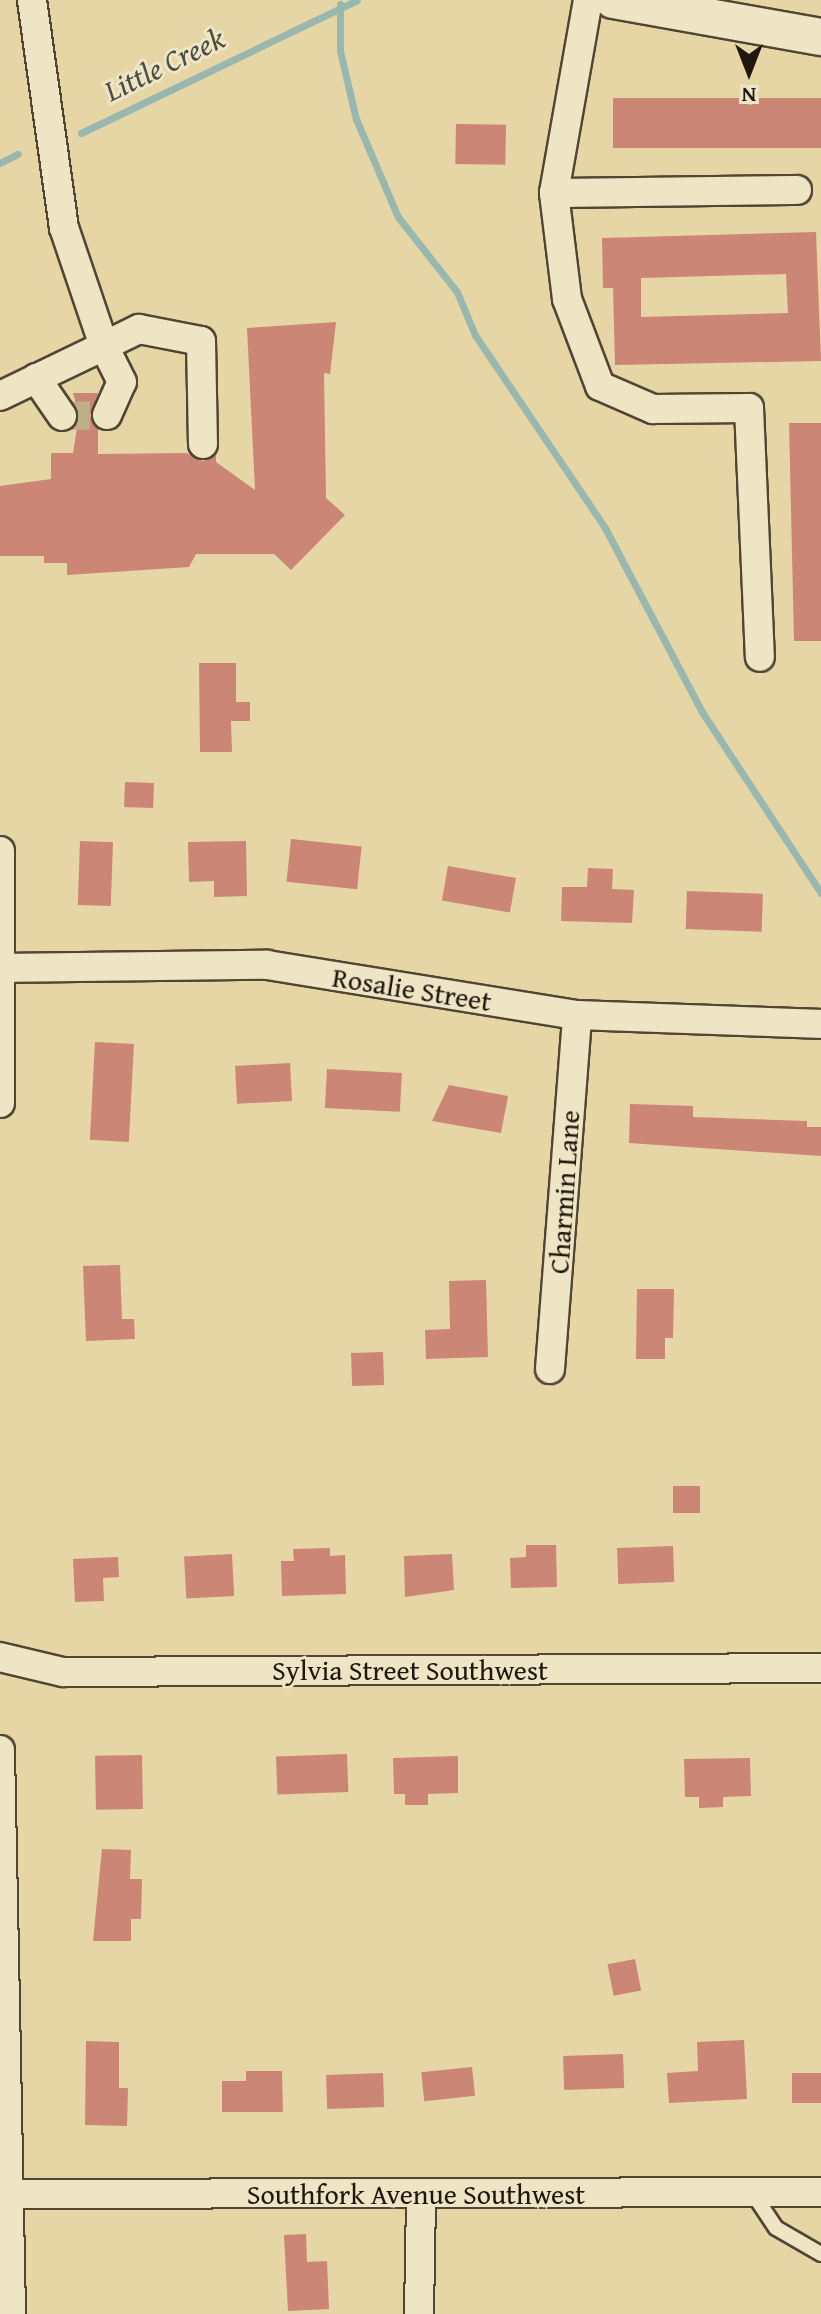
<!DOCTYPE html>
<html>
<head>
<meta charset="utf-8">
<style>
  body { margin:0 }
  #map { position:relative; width:821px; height:2314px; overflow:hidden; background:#e6d5a5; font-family:"Gentium Book Plus",serif }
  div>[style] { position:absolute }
  .stream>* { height:7px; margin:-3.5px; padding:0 3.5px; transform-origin:3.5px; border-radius:3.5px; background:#98b7af }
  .building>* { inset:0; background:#cc8675; transform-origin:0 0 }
  .minor-tunnel>* { height:28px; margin-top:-14px; transform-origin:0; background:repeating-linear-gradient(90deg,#beaf87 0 28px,transparent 0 42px) }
  .roads { filter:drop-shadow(2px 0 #504634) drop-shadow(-2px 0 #504634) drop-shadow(0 2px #504634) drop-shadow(0 -2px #504634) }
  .service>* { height:14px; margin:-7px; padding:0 7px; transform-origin:7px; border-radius:7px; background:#efe4c4 }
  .minor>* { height:28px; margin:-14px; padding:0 14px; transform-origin:14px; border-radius:14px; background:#efe4c4 }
  .tertiary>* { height:36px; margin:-18px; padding:0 18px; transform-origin:18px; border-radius:18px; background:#efe4c4 }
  span { translate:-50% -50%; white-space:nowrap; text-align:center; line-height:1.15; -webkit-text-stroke:6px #efe4c4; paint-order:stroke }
  .street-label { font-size:28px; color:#1e170e }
  .water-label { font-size:30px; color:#494f46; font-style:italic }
  .north { position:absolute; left:709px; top:32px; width:80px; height:80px; -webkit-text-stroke:6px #efe4c4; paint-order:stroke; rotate:180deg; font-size:22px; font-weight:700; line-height:32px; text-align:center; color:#1e170e }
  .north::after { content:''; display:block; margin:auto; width:28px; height:36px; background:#1e170e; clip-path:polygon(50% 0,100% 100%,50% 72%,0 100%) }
</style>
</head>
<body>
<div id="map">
  <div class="stream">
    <div style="left:340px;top:4px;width:47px;rotate:90deg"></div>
    <div style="left:340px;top:51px;width:70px;rotate:76.8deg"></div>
    <div style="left:356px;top:119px;width:107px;rotate:66.8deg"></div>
    <div style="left:398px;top:217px;width:95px;rotate:51.8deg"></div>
    <div style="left:457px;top:292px;width:47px;rotate:67.3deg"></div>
    <div style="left:475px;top:335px;width:233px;rotate:56deg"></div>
    <div style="left:605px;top:528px;width:208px;rotate:62.2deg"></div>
    <div style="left:702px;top:712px;width:217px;rotate:56.7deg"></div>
    <div style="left:81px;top:133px;width:306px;rotate:-25.7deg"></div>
    <div style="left:0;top:163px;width:20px;rotate:-27deg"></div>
  </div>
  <div class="building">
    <div style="left:821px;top:98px;width:50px;height:208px;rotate:90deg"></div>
    <div style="left:456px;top:124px;width:50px;height:40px;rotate:1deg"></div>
    <div style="clip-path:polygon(evenodd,816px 232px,821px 361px,615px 365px,613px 288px,603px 288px,602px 238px,816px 232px,786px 274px,788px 313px,641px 317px,641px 278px,786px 274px)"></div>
    <div style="clip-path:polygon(336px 322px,330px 374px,324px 373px,326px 498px,345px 515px,291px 570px,274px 554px,196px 554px,189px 567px,67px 575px,67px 563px,44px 563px,44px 556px,0 556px,0 486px,51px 479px,51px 453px,73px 453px,79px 415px,73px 393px,98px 393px,90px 416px,98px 429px,98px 454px,186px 453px,203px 461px,216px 455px,216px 462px,255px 490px,247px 328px)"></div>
    <div style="clip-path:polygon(789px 423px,821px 423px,821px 641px,794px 641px)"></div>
    <div style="clip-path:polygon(199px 663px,236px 663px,236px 702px,250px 702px,250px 721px,231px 721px,232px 752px,200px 752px)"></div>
    <div style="left:125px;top:782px;width:29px;height:25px;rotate:2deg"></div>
    <div style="left:291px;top:839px;width:71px;height:43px;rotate:6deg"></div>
    <div style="left:80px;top:841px;width:33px;height:64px;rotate:2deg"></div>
    <div style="clip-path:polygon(246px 841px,247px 896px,214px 897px,214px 881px,189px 882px,188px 842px)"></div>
    <div style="left:448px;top:866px;width:69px;height:35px;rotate:10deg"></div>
    <div style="clip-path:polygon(588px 868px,613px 869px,612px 889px,634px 890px,632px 923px,561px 921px,562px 887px,587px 887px)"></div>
    <div style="left:687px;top:891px;width:76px;height:38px;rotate:2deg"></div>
    <div style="left:95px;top:1042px;width:39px;height:98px;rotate:3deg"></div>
    <div style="left:290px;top:1063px;width:38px;height:55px;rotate:87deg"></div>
    <div style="left:327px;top:1069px;width:75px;height:39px;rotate:3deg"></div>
    <div style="clip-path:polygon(449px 1085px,508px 1096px,501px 1133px,432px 1121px)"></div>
    <div style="clip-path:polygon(630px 1104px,693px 1106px,693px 1117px,807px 1121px,807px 1127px,821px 1127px,821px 1156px,629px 1143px)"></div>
    <div style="clip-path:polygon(120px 1265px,122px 1319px,134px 1319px,135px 1339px,86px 1341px,83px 1266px)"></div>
    <div style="clip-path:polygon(486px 1280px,488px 1357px,426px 1359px,425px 1330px,450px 1329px,449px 1281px)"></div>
    <div style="clip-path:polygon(637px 1289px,674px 1289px,673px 1338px,665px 1338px,665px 1359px,636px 1359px)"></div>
    <div style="left:383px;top:1352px;width:33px;height:32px;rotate:88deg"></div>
    <div style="left:673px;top:1486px;width:27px;height:27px"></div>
    <div style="clip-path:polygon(526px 1545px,556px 1545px,557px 1587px,511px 1588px,510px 1558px,526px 1557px)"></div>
    <div style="left:673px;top:1546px;width:36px;height:56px;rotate:88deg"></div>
    <div style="clip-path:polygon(330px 1548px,330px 1556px,345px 1555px,346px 1594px,282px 1596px,281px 1561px,294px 1561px,293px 1549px)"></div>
    <div style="left:232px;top:1554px;width:42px;height:48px;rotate:87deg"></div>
    <div style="clip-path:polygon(452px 1554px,454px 1590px,405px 1597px,404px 1556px)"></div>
    <div style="clip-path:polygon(118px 1557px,119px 1577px,103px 1578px,104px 1601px,75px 1602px,73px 1559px)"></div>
    <div style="left:347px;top:1754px;width:38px;height:71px;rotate:88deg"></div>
    <div style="left:142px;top:1755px;width:54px;height:47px;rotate:89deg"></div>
    <div style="clip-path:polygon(458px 1756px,458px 1793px,428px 1794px,428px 1805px,405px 1805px,405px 1794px,394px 1794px,393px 1758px)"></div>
    <div style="clip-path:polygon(750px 1758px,751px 1796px,723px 1797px,723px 1807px,699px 1808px,699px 1797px,685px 1797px,684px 1759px)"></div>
    <div style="clip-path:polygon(102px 1849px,131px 1850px,130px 1879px,142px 1879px,141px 1919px,131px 1919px,131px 1941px,93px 1941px)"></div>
    <div style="left:635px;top:1959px;width:32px;height:28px;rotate:79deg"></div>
    <div style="clip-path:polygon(744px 2040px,747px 2099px,669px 2103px,667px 2073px,698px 2071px,697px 2042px)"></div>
    <div style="clip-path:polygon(86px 2041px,119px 2042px,119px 2088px,128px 2088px,127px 2126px,85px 2125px)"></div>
    <div style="left:623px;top:2054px;width:34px;height:60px;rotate:88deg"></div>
    <div style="left:472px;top:2067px;width:29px;height:51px;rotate:84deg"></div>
    <div style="clip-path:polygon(246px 2071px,282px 2071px,283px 2112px,222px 2112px,222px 2081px,246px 2081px)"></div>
    <div style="left:383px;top:2073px;width:34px;height:57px;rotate:88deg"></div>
    <div style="left:821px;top:2073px;width:30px;height:29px;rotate:90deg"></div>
    <div style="clip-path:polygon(306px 2234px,307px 2262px,327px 2261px,329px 2309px,288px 2311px,284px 2235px)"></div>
  </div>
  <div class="minor-tunnel">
    <div style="left:62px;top:416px;width:45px;rotate:-1.3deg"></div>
  </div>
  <div class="roads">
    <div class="service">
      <div style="left:752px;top:2192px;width:43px;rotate:56.3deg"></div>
      <div style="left:776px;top:2228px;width:52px;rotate:30deg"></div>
    </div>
    <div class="minor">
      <div style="left:588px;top:0;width:196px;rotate:100deg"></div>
      <div style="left:554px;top:193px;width:107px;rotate:83deg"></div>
      <div style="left:567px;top:299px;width:93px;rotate:69.2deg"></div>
      <div style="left:600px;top:386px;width:58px;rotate:23.5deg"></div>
      <div style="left:653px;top:409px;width:96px;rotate:-0.6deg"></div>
      <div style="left:749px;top:408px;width:249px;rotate:87.5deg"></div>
      <div style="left:554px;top:193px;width:243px;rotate:-0.7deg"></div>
      <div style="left:36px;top:378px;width:46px;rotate:55.6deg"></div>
      <div style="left:0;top:396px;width:115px;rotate:-25.7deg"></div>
      <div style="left:104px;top:346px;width:125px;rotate:-108.7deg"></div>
      <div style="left:64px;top:228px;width:230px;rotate:-98deg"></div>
      <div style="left:107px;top:415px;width:36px;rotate:-66deg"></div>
      <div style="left:122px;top:382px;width:40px;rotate:-116.6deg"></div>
      <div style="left:104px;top:346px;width:39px;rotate:-26deg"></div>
      <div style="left:139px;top:329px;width:63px;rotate:11deg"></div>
      <div style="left:201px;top:341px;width:103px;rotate:88.9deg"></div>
      <div style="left:0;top:851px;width:252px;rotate:90deg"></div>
      <div style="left:3px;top:968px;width:264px;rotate:-0.7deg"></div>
      <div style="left:267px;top:965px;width:314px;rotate:9.2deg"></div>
      <div style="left:577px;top:1015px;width:244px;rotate:2.1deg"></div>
      <div style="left:550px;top:1369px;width:355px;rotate:-85.6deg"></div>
      <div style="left:0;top:1657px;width:65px;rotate:13.4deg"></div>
      <div style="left:63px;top:1672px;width:758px;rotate:-0.3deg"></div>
      <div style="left:0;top:1750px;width:564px;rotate:88.88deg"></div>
      <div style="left:10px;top:2194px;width:811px;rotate:-0.14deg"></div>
      <div style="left:419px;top:2314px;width:120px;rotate:-89deg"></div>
    </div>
    <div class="tertiary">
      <div style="left:613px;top:0;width:211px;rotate:10.1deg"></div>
    </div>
  </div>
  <div class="street-label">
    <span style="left:412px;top:989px;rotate:9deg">Rosalie Street</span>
    <span style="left:564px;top:1192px;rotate:-86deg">Charmin Lane</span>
    <span style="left:410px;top:1670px">Sylvia Street Southwest</span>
    <span style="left:416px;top:2194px">Southfork Avenue Southwest</span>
  </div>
  <div class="water-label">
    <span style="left:164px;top:64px;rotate:-26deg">Little Creek</span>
  </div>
  <div class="north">N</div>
</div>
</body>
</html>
